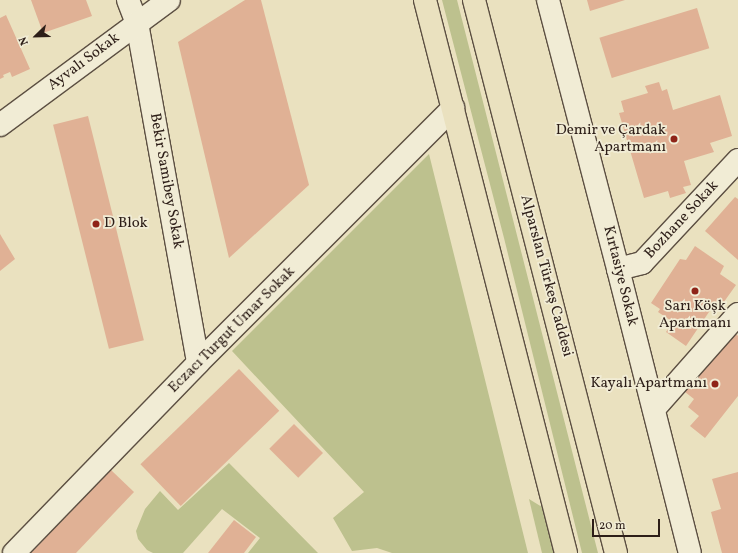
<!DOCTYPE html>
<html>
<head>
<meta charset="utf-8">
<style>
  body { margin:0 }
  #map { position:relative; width:738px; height:553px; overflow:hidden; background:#eae1bf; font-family:Vollkorn,serif }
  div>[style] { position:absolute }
  .green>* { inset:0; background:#bdc18e }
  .building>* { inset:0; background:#e0b195; transform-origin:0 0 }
  .roads { filter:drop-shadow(1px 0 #5c4f42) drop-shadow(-1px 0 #5c4f42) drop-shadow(0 1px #5c4f42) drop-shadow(0 -1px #5c4f42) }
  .minor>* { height:22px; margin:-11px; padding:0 11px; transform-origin:11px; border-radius:11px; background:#f1ecd5 }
  .highway>* { height:22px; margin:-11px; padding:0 11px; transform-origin:11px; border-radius:11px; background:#eae1bf }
  .dots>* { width:11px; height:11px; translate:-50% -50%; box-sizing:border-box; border:2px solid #f1ecd5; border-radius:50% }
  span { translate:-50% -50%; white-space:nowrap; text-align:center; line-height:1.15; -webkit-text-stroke:3.5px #f1ecd5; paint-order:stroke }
  .street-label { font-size:15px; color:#2d1e18 }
  .poi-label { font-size:15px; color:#2d1e18 }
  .right { translate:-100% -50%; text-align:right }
  .left { translate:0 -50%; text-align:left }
  .north { position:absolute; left:16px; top:16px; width:40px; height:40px; -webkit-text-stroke:3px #f1ecd5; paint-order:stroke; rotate:247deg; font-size:11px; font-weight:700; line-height:16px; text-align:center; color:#2d1e18 }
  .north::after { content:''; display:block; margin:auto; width:14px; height:18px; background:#2d1e18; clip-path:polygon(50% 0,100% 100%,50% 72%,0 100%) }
  .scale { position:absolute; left:592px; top:519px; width:68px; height:18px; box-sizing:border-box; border:2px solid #2d1e18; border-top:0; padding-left:5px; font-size:12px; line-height:14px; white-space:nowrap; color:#2d1e18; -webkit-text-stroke:3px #f1ecd5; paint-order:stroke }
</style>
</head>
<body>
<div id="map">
  <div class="green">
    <div style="clip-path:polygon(442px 0,457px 0,598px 553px,582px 553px,504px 238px)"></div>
    <div style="clip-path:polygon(429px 154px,528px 553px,392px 553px,377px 548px,352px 551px,333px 518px,364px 492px,232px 351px)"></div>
    <div style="clip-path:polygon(229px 463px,318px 553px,248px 553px,260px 538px,222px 509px,183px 553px,153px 553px,147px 550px,138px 539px,136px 531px,145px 509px,160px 491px,178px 510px)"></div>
    <div style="clip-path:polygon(529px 499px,542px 507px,554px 553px,542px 553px)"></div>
  </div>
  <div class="building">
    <div style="clip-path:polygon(31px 0,86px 0,92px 16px,43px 33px)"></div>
    <div style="clip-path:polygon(245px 0,261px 0,309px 185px,229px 258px,178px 42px)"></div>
    <div style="clip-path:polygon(587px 0,625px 0,590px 11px)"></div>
    <div style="left:697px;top:8px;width:42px;height:102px;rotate:73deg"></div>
    <div style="clip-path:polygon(6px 15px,30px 69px,12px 77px,10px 72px,3px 75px,4px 77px,0 79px,0 18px)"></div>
    <div style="clip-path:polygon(659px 82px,662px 91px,667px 89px,673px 110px,720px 95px,732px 136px,710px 143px,714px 152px,684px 161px,691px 185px,683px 187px,686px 193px,670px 198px,668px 191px,644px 198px,619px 113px,624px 112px,621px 101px,648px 93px,645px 86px)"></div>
    <div style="left:88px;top:116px;width:231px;height:36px;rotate:76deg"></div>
    <div style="clip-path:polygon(735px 197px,738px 199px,738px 260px,705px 231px)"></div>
    <div style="clip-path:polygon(0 234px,15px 259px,0 271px)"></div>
    <div style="clip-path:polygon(695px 246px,724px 266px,720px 274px,736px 285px,716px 313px,711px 309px,686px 346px,666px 332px,673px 322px,658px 312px,660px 309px,651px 303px,680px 259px,686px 260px)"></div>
    <div style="clip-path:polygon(730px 328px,738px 336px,738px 396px,705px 438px,690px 426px,699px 416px,688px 407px,694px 399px,685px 392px)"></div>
    <div style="left:239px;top:369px;width:58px;height:137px;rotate:46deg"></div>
    <div style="left:294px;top:424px;width:41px;height:35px;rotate:45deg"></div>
    <div style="clip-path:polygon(111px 470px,134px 492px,76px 553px,31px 553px)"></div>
    <div style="clip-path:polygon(738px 472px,738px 553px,722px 553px,711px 512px,721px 509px,712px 479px)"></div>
    <div style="clip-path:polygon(234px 520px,256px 537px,244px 553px,208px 553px)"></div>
  </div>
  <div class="roads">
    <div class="minor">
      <div style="left:128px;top:0;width:25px;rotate:69deg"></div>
      <div style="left:137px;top:23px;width:345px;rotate:79.8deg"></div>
      <div style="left:548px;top:0;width:278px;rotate:75.4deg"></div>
      <div style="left:618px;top:269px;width:293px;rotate:75.8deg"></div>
      <div style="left:0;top:125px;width:210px;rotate:-36.5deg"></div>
      <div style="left:618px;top:269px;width:25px;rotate:-14deg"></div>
      <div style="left:642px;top:263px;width:141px;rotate:-47deg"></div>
      <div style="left:654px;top:409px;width:127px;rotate:-48.5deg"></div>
      <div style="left:14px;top:553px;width:264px;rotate:-45.9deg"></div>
      <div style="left:198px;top:363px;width:361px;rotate:-45deg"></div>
    </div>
    <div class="highway">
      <div style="left:425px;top:0;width:571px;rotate:75.7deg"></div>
      <div style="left:474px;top:0;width:571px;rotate:75.6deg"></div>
    </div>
  </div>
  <div class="dots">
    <div style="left:674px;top:139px;background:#8f2418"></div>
    <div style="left:96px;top:224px;background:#8f2418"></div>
    <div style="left:695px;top:291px;background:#8f2418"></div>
    <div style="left:715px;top:384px;background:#8f2418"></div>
  </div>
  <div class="street-label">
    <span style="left:84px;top:62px;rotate:-37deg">Ayvalı Sokak</span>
    <span style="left:166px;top:181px;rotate:80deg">Bekir Samibey Sokak</span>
    <span style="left:682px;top:220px;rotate:-47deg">Bozhane Sokak</span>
    <span style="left:546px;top:276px;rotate:75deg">Alparslan Türkeş Caddesi</span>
    <span style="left:620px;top:276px;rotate:76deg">Kırtasiye Sokak</span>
    <span style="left:232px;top:330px;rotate:-45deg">Eczacı Turgut Umar Sokak</span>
  </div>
  <div class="poi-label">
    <span class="right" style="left:666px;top:139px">Demir ve Çardak<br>Apartmanı</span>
    <span class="left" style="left:104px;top:224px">D Blok</span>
    <span style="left:695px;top:315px">Sarı Köşk<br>Apartmanı</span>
    <span class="right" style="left:707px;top:384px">Kayalı Apartmanı</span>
  </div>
  <div class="north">N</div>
  <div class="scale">20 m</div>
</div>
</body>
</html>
